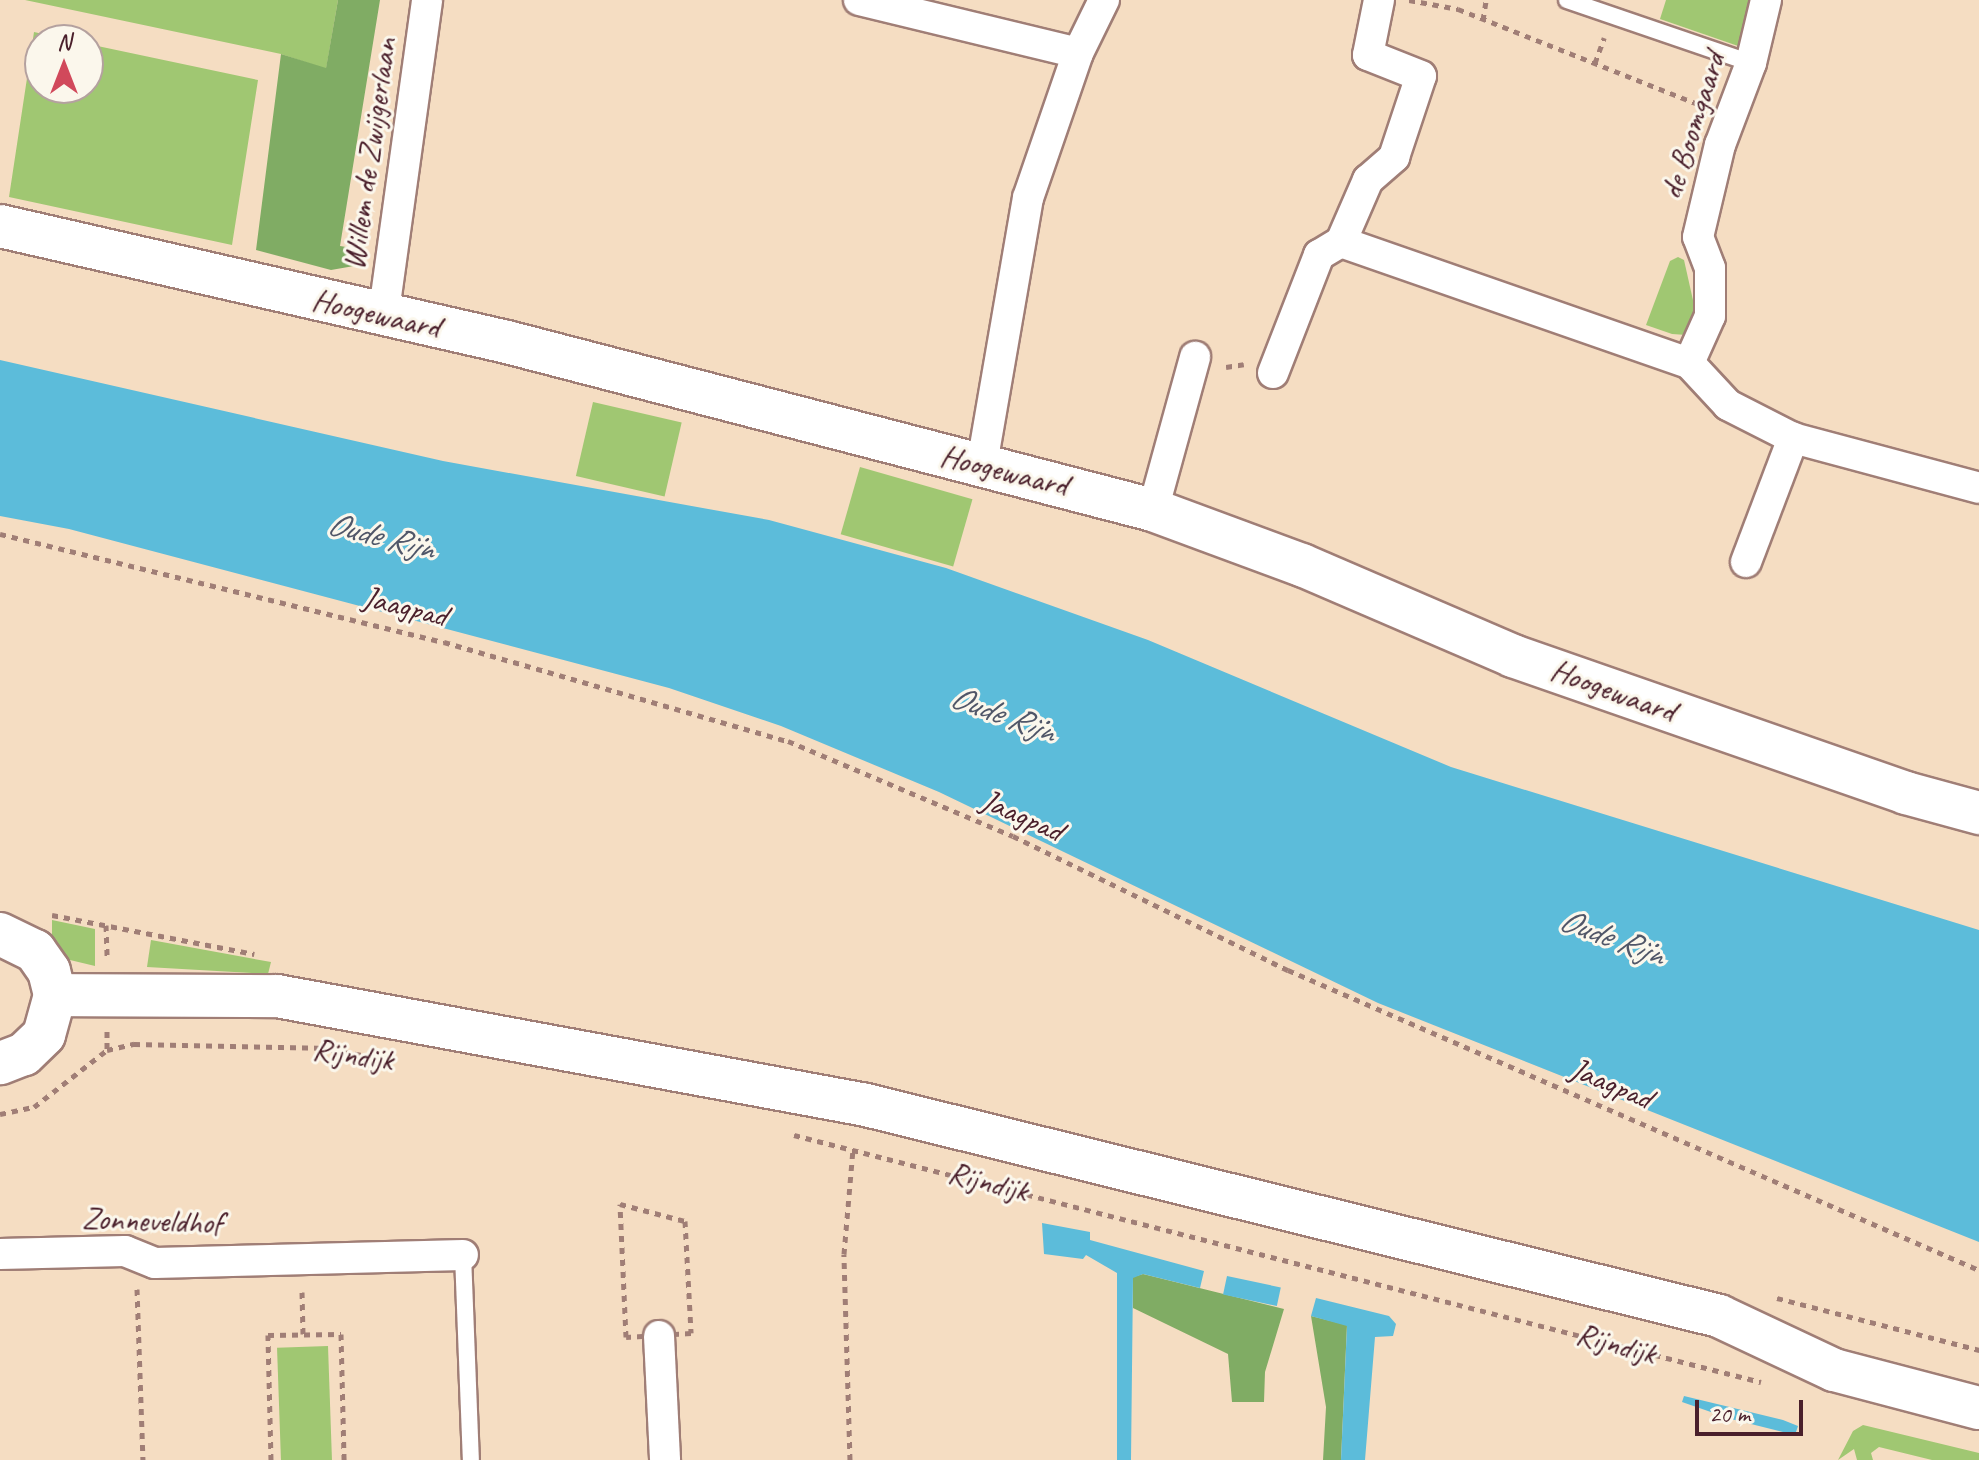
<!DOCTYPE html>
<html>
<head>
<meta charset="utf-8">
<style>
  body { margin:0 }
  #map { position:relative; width:1979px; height:1460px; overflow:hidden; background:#f5ddc2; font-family:Caveat,sans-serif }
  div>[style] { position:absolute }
  .green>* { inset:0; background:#a0c772; transform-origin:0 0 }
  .forest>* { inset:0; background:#80ac64 }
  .water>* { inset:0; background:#5cbcda; transform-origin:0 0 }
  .path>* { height:5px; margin-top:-2.5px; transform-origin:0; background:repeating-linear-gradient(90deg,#a07e76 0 6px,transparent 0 12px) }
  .roads { filter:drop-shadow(2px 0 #a07e76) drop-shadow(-2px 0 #a07e76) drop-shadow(0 2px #a07e76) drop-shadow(0 -2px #a07e76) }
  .lane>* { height:16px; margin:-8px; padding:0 8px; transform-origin:8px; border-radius:8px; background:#fff }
  .street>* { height:30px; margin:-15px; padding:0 15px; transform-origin:15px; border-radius:15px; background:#fff }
  .secondary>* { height:42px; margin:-21px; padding:0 21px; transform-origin:21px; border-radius:21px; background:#fff }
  span { translate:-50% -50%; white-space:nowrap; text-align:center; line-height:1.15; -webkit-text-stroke:6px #fbf7ec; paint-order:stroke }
  .street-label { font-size:32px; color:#4a1f2b }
  .water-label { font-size:34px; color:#505668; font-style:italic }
  .north { position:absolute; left:24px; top:24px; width:80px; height:80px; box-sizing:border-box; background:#fbf7ec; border:2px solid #b4a19f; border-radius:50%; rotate:0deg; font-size:22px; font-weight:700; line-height:32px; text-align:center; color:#4a1f2b }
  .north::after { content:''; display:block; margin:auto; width:28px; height:36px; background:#d1495b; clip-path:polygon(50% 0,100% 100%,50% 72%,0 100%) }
  .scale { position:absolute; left:1695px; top:1400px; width:108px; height:36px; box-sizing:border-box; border:4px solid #4a1f2b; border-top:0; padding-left:10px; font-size:24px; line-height:28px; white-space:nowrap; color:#4a1f2b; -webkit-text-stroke:6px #fbf7ec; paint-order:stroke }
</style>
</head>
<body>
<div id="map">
  <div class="green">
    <div style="clip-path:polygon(25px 0,338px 0,326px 69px,281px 54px)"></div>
    <div style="clip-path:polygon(1666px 0,1751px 0,1741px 47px,1660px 19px)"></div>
    <div style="clip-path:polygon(34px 32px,70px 40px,40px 40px,40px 88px,88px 88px,88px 44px,258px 80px,232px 245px,9px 197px)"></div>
    <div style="clip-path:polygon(1678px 257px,1684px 260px,1701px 336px,1672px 334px,1646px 325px,1670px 261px)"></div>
    <div style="left:593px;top:402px;width:91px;height:76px;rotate:13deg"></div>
    <div style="left:860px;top:467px;width:117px;height:70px;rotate:16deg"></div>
    <div style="clip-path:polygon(52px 920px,95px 929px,95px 966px,70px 960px,52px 947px)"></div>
    <div style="clip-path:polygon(151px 940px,271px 962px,268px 974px,147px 967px)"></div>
    <div style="left:328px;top:1346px;width:114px;height:51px;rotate:88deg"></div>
    <div style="clip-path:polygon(1863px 1425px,1979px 1453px,1979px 1460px,1932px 1460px,1879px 1447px,1871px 1453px,1873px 1460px,1857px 1460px,1854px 1449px,1838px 1460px,1853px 1431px)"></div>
  </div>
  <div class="forest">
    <div style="clip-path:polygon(338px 0,380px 0,340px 246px,365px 250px,354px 266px,331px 270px,256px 250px,281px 54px,326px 68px)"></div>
    <div style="clip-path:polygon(1143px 1274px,1284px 1309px,1265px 1372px,1264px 1402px,1232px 1402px,1228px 1354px,1133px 1308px,1133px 1277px)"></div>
    <div style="clip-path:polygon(1311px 1316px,1347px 1325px,1341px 1460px,1323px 1460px,1326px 1407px)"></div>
  </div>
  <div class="water">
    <div style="clip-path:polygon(0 360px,443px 461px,769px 520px,946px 568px,1148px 640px,1451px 767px,1979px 930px,1979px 1242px,1378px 1003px,939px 792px,781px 726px,669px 688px,69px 529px,0 516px)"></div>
    <div style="clip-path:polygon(1042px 1223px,1090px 1232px,1090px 1240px,1204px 1271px,1200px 1288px,1143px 1274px,1133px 1278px,1131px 1460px,1117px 1460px,1117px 1273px,1086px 1255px,1083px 1259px,1044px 1254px)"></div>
    <div style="left:1227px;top:1276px;width:55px;height:19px;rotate:12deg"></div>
    <div style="clip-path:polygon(1316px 1298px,1389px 1316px,1396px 1324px,1393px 1336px,1375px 1337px,1365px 1460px,1341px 1460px,1347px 1326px,1311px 1316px)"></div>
    <div style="clip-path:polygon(1684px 1396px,1783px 1420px,1798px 1426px,1795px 1435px,1731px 1419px,1682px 1402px)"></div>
  </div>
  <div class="path">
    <div style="left:1409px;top:0;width:50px;rotate:10.4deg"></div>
    <div style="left:1458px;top:9px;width:260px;rotate:21.6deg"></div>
    <div style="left:1483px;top:20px;width:20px;rotate:-81deg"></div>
    <div style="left:1595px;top:63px;width:27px;rotate:-70deg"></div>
    <div style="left:1226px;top:367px;width:18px;rotate:-9deg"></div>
    <div style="left:0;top:534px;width:457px;rotate:13.7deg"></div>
    <div style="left:444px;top:642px;width:358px;rotate:16.1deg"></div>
    <div style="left:788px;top:741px;width:244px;rotate:22.9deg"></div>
    <div style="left:1013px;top:836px;width:306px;rotate:26deg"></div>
    <div style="left:1288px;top:970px;width:753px;rotate:23.47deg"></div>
    <div style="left:52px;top:915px;width:206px;rotate:10.9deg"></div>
    <div style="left:106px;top:925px;width:32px;rotate:88deg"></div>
    <div style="left:107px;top:1031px;width:19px;rotate:90deg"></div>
    <div style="left:0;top:1114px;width:35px;rotate:-12deg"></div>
    <div style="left:34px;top:1107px;width:93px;rotate:-38deg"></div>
    <div style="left:107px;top:1050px;width:28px;rotate:-13deg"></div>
    <div style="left:134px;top:1044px;width:185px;rotate:1.2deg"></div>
    <div style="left:319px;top:1048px;width:50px;rotate:9.3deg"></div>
    <div style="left:794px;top:1135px;width:998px;rotate:14.33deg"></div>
    <div style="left:620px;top:1204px;width:67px;rotate:14.7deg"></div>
    <div style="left:685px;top:1221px;width:112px;rotate:86.9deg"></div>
    <div style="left:691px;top:1333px;width:65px;rotate:176.5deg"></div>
    <div style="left:626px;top:1337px;width:133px;rotate:-92.6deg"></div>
    <div style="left:137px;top:1289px;width:171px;rotate:88deg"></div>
    <div style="left:302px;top:1292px;width:42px;rotate:88.6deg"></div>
    <div style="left:1777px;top:1298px;width:209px;rotate:14.4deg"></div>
    <div style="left:271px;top:1460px;width:125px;rotate:-91.4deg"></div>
    <div style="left:268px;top:1335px;width:73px;rotate:-0.8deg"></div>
    <div style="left:341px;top:1334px;width:126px;rotate:88.6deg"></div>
    <div style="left:850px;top:1460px;width:206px;rotate:-91.7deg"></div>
    <div style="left:844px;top:1254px;width:106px;rotate:-85.1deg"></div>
  </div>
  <div class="roads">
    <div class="lane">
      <div style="left:1567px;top:0;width:194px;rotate:18.9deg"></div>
      <div style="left:463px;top:1255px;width:205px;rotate:87.8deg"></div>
    </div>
    <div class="street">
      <div style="left:859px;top:0;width:225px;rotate:13.6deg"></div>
      <div style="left:1341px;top:242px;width:368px;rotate:19.2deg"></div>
      <div style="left:1689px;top:363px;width:57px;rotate:47.1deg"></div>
      <div style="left:1728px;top:405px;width:73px;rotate:26.9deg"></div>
      <div style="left:1793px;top:438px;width:193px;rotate:15deg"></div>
      <div style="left:383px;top:318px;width:321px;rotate:-82.1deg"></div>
      <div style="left:1689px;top:363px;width:51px;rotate:-65.9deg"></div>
      <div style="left:1710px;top:316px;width:48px;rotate:-90deg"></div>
      <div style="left:1710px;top:268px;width:33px;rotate:-111deg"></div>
      <div style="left:1698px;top:237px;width:95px;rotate:-76.6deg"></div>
      <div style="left:1720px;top:145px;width:88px;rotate:-69.3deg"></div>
      <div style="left:1751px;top:63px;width:65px;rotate:-76.6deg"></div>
      <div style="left:1273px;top:373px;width:127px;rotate:-68.7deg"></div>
      <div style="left:1319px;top:255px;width:26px;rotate:-31deg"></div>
      <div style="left:1341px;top:242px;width:68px;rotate:-66.5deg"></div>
      <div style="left:1368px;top:180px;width:35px;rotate:-41deg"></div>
      <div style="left:1394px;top:157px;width:85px;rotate:-71.6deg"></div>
      <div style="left:1421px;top:76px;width:57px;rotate:-158.4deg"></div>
      <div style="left:1368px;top:55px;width:56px;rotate:-78.7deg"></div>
      <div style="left:982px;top:464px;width:270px;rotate:-80.2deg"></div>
      <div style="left:1028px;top:198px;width:153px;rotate:-71deg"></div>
      <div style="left:1078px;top:53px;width:59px;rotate:-63.9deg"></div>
      <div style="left:1153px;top:510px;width:159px;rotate:-74.6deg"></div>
      <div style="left:1746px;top:562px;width:133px;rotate:-69.2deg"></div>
      <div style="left:0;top:1254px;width:125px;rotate:-1.4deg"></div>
      <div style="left:125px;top:1251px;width:32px;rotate:22deg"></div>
      <div style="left:155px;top:1263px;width:308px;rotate:-1.5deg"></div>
      <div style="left:659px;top:1336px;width:124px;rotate:87.2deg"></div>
    </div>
    <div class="secondary">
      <div style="left:0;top:226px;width:520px;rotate:12.89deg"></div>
      <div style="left:507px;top:342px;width:667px;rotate:14.58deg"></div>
      <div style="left:1153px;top:510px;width:159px;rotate:20.3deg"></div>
      <div style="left:1302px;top:565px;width:230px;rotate:23.3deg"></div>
      <div style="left:1513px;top:656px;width:416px;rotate:19.2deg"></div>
      <div style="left:1906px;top:793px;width:76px;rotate:15.3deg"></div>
      <div style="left:0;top:934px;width:39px;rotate:26deg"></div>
      <div style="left:35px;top:951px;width:24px;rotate:55deg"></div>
      <div style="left:49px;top:971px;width:25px;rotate:76deg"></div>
      <div style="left:55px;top:995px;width:41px;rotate:105.4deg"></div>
      <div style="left:44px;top:1035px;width:28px;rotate:136deg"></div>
      <div style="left:24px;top:1054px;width:26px;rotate:159deg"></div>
      <div style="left:55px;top:995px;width:222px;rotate:0.3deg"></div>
      <div style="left:277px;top:996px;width:599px;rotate:10.48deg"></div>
      <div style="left:866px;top:1105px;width:879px;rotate:13.89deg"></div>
      <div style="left:1719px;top:1316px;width:127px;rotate:25.2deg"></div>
      <div style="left:1834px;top:1370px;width:150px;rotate:14.7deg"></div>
    </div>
  </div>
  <div class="street-label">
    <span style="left:1693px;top:126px;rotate:-73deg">de Boomgaard</span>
    <span style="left:370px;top:154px;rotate:-82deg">Willem de Zwijgerlaan</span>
    <span style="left:376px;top:314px;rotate:13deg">Hoogewaard</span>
    <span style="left:1004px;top:471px;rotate:14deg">Hoogewaard</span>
    <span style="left:405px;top:607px;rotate:14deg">Jaagpad</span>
    <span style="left:1613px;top:691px;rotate:20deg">Hoogewaard</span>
    <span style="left:1022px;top:816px;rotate:24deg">Jaagpad</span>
    <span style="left:353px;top:1055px;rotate:8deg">Rijndijk</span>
    <span style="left:1611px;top:1084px;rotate:23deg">Jaagpad</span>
    <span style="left:988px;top:1182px;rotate:14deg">Rijndijk</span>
    <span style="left:152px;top:1221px;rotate:2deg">Zonneveldhof</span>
    <span style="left:1616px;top:1344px;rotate:15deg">Rijndijk</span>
  </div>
  <div class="water-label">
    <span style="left:381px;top:535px;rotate:14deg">Oude Rijn</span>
    <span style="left:1003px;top:713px;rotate:20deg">Oude Rijn</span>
    <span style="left:1612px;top:936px;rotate:20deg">Oude Rijn</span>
  </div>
  <div class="north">N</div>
  <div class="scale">20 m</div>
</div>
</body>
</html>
